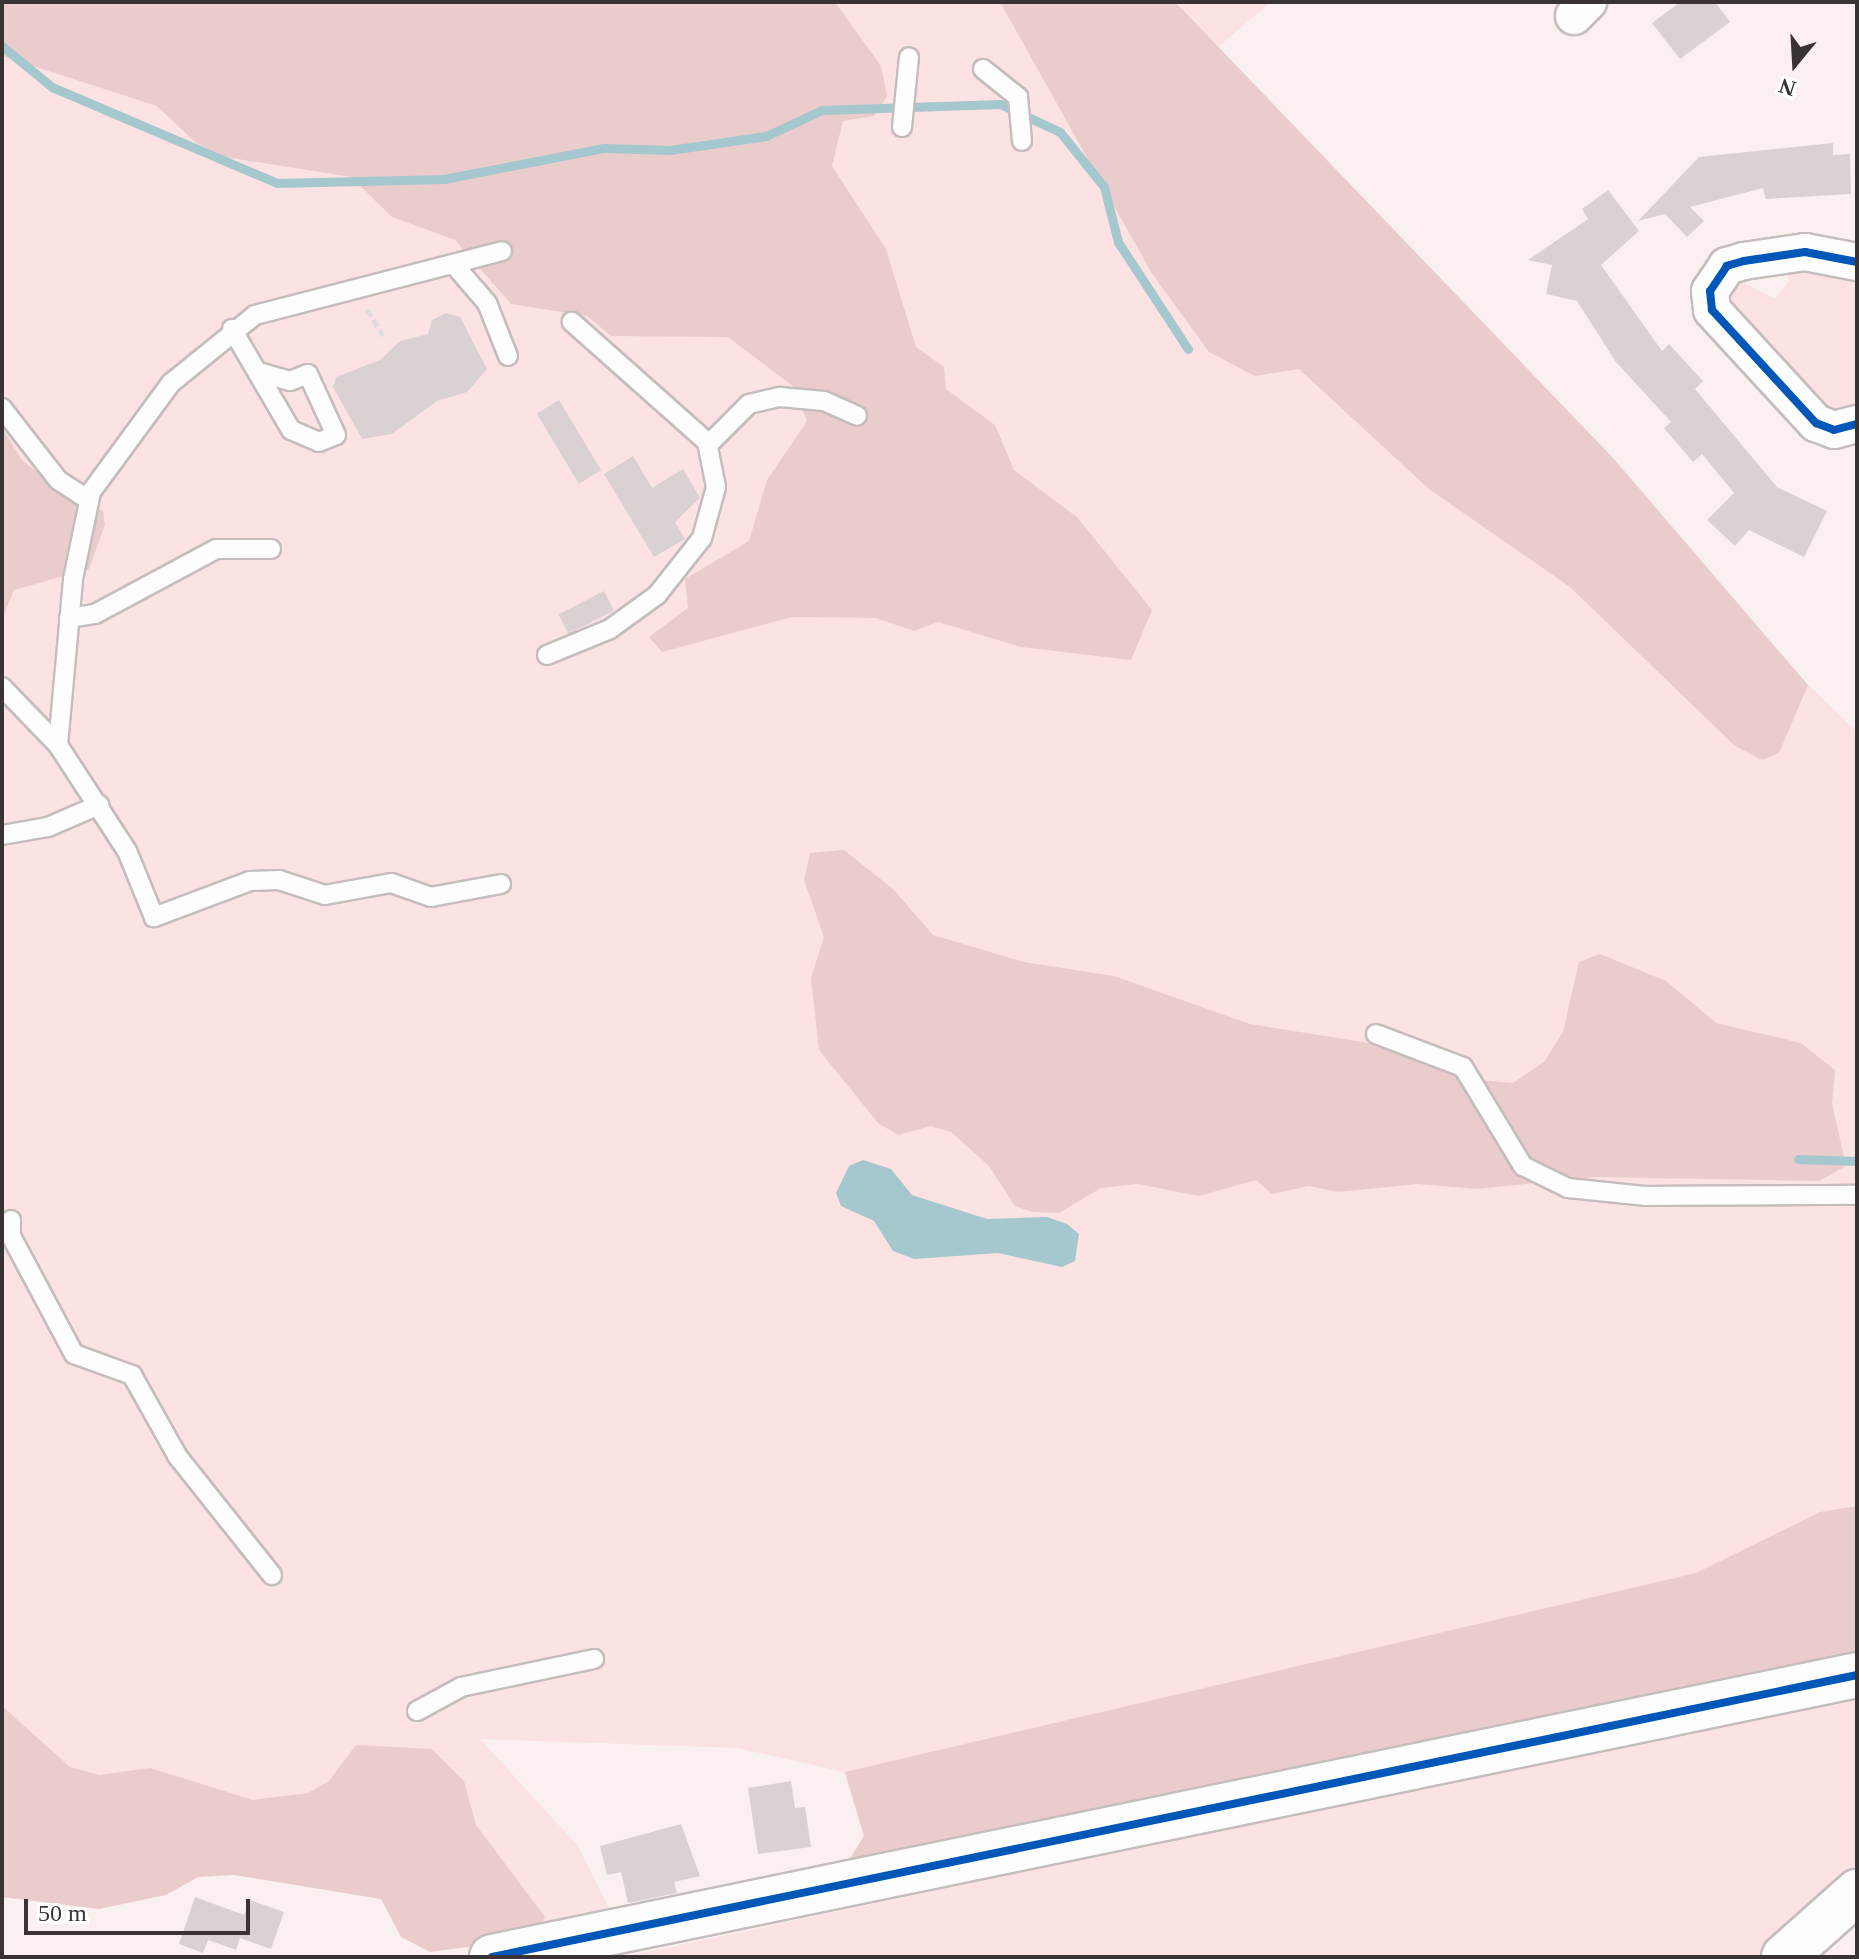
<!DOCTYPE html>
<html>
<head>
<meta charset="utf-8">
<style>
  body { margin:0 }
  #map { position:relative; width:1859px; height:1959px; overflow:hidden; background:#faf0f0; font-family:"Times New Roman",serif }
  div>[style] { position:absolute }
  .green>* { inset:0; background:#fce2e2 }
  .forest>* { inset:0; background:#ebcccc }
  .water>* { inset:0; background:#a5c7ce }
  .stream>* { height:9px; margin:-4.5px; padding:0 4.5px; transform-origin:4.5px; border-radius:4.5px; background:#a5c7ce }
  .building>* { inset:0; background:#dad2d2; transform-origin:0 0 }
  .path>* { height:5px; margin-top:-2.5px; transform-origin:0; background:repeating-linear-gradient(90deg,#dedcdc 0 8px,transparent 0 12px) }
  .roads { filter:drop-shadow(2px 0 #c5bdbd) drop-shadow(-2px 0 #c5bdbd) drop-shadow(0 2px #c5bdbd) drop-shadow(0 -2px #c5bdbd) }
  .lane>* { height:18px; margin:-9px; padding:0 9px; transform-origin:9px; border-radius:9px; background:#fefdfd }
  .street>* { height:36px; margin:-18px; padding:0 18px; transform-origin:18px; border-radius:18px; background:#fefdfd }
  .secondary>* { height:44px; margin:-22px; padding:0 22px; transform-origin:22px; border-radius:22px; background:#fefdfd }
  .cycleway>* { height:8px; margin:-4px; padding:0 4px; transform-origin:4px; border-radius:4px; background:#0057b8 }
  span { translate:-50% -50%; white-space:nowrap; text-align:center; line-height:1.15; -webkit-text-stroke:6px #fff; paint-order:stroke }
  .frame { position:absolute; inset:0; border:4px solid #393333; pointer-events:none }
  .north { position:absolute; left:1755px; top:24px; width:80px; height:80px; -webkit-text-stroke:6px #fff; paint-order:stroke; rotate:198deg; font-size:22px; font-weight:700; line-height:32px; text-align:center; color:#393333 }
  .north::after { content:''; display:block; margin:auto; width:28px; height:36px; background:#393333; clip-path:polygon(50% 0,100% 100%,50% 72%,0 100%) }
  .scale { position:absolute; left:24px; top:1899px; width:226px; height:36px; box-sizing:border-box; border:4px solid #393333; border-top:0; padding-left:10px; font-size:24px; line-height:28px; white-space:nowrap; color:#393333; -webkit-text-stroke:6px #fff; paint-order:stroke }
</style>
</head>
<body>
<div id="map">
  <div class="green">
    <div style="clip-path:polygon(2px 2px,1271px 2px,1218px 47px,1614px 459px,1783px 660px,1857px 732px,1857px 1652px,847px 1863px,864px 1836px,844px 1772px,738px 1748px,480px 1739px,578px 1846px,615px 1920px,488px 1940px,494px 1879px,2px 1818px)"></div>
    <div style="clip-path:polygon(1801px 267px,1857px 275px,1857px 410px,1829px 414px,1728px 301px,1738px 280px,1775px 299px,1789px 281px,1785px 269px)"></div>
    <div style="clip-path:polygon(1857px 1693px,1857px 1864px,1757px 1957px,624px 1957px)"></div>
  </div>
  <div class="forest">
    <div style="clip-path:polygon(2px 2px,835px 2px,881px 66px,887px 96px,874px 116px,843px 121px,832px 166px,886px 249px,916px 347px,944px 367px,946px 389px,995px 425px,1014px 470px,1077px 517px,1152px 610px,1131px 660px,1021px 647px,938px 622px,914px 631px,876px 618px,792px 617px,662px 652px,649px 637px,688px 608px,685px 579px,749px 541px,767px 480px,807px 421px,793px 386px,728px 337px,611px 336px,587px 316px,511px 304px,455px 240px,392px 217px,351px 177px,225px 157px,196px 143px,157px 106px,2px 56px)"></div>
    <div style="clip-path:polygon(1000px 2px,1174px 2px,1183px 10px,1614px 459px,1808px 685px,1779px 753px,1762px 760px,1735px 746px,1570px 587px,1429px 489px,1299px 369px,1255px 376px,1209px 352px,1151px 272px)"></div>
    <div style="clip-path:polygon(2px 428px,22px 460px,63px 493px,103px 511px,105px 525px,89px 569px,14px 590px,2px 619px)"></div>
    <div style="clip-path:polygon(844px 850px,893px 889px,933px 935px,1024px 962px,1114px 976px,1250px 1024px,1363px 1042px,1477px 1080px,1513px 1083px,1544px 1062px,1563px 1032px,1579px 962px,1600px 954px,1666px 981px,1716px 1023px,1801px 1043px,1835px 1070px,1832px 1103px,1846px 1166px,1819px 1181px,1597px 1177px,1477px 1189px,1417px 1184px,1338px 1192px,1309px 1186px,1272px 1194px,1256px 1180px,1199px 1196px,1138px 1184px,1101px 1188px,1059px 1213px,1032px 1212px,1015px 1206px,989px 1166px,951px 1132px,931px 1126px,898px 1135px,878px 1123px,819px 1050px,811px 978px,824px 937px,804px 880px,810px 853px)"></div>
    <div style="clip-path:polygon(1857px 1506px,1857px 1652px,847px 1863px,864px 1836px,845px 1772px,1696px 1573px,1820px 1512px)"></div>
    <div style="clip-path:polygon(2px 1706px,70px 1767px,99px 1775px,150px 1768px,253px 1800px,308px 1793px,329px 1781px,356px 1745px,432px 1749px,464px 1781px,476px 1825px,545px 1917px,536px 1938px,430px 1952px,401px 1937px,381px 1899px,234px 1875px,198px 1877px,166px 1895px,99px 1909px,2px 1897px)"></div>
  </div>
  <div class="water">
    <div style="clip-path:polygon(863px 1160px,891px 1169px,912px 1195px,987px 1219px,1047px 1217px,1067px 1224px,1079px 1234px,1075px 1261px,1062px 1267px,998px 1253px,914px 1259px,893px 1251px,874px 1221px,841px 1206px,836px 1193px,849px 1166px)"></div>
  </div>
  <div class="stream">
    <div style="left:2px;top:46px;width:65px;rotate:39.4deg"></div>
    <div style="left:52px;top:87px;width:245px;rotate:23.1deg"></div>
    <div style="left:277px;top:183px;width:167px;rotate:-1.4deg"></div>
    <div style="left:444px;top:179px;width:163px;rotate:-11deg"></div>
    <div style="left:604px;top:148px;width:66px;rotate:1.7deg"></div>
    <div style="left:670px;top:150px;width:97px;rotate:-8.3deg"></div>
    <div style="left:766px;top:136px;width:62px;rotate:-24.9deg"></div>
    <div style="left:822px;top:110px;width:178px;rotate:-1.9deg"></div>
    <div style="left:1000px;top:104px;width:66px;rotate:25deg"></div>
    <div style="left:1060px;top:132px;width:70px;rotate:51.3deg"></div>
    <div style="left:1104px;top:187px;width:57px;rotate:75.7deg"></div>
    <div style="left:1118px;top:242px;width:128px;rotate:56.8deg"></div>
    <div style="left:1798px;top:1159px;width:59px;rotate:1.9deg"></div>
  </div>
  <div class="building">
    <div style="clip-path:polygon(1680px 2px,1715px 2px,1730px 22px,1680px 59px,1652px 23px)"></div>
    <div style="clip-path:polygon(1833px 143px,1833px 155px,1850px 154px,1851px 194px,1766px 199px,1763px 188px,1690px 207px,1704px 221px,1687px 237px,1665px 214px,1638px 221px,1699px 157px)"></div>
    <div style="clip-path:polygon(1608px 190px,1639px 231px,1601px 265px,1662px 351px,1669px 344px,1703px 381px,1695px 389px,1777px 487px,1827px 511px,1804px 557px,1749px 530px,1735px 546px,1707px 520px,1734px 493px,1702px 454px,1693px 462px,1664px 428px,1671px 422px,1616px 362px,1577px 301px,1546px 294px,1552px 265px,1528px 260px,1588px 219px,1582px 209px)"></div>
    <div style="clip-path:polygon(446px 313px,460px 317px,487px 369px,467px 392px,437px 401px,392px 434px,362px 439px,333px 387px,336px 377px,380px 360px,400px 341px,428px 334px,432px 320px)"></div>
    <div style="left:559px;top:400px;width:82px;height:26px;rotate:59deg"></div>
    <div style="clip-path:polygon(633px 456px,652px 488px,683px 469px,700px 498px,675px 522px,685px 539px,654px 557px,604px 474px)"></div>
    <div style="left:604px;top:591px;width:22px;height:51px;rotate:63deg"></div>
    <div style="clip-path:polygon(791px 1781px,795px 1808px,805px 1807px,811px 1847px,758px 1854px,748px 1788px)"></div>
    <div style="clip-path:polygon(681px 1824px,700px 1876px,674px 1882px,677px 1893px,628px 1903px,621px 1872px,607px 1875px,600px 1846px)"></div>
    <div style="clip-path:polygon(195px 1897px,244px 1915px,250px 1900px,284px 1912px,271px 1949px,240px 1938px,236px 1950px,208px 1940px,203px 1953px,179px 1944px)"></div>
  </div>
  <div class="path">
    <div style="left:367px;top:309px;width:31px;rotate:59deg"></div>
  </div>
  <div class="roads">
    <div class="lane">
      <div style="left:983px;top:69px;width:45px;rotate:38.7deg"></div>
      <div style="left:1018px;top:97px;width:44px;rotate:84.8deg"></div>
      <div style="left:902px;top:127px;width:70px;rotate:-84.3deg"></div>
      <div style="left:456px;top:267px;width:48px;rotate:49.3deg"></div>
      <div style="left:487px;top:303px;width:57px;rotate:68.4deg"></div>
      <div style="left:232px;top:329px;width:117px;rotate:59.7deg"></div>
      <div style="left:291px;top:430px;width:30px;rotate:23deg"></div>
      <div style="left:319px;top:442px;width:18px;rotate:-22deg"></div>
      <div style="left:336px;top:435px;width:67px;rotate:-114.7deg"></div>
      <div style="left:308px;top:374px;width:19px;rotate:159deg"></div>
      <div style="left:290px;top:381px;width:33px;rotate:-164deg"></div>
      <div style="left:2px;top:408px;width:91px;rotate:52.1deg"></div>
      <div style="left:58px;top:480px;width:37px;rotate:33deg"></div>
      <div style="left:708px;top:445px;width:58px;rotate:-45deg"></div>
      <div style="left:749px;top:404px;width:32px;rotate:-13deg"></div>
      <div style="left:780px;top:397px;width:44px;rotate:5.2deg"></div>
      <div style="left:824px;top:401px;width:36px;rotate:24deg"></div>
      <div style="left:69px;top:618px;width:26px;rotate:-9deg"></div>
      <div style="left:95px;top:614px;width:137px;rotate:-28.2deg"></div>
      <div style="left:216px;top:549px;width:55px"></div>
      <div style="left:547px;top:655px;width:68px;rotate:-22.4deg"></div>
      <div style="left:610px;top:629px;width:58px;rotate:-35.9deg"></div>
      <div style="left:657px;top:595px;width:73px;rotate:-51.7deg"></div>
      <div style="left:702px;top:538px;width:53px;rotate:-74.6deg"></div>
      <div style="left:716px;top:487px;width:46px;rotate:-101.3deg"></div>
      <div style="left:707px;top:442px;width:181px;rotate:-138.4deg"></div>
      <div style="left:2px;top:687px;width:81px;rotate:46deg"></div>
      <div style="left:2px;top:835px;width:47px;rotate:-9.9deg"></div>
      <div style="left:48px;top:827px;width:56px;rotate:-23.3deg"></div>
      <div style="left:501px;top:884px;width:71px;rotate:169.5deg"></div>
      <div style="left:431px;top:897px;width:42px;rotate:-160.7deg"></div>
      <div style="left:391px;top:883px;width:67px;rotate:169.7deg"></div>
      <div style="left:325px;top:895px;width:48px;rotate:-161.9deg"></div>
      <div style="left:279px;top:880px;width:29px;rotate:178deg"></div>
      <div style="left:250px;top:881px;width:103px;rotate:159.4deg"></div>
      <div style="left:154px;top:917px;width:71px;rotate:-112.2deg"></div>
      <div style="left:127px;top:851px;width:126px;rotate:-123.1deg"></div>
      <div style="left:58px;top:745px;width:167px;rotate:-84.8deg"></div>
      <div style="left:73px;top:579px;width:89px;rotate:-78.3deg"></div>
      <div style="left:91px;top:492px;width:135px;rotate:-53.7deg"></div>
      <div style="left:171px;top:383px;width:108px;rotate:-39deg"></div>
      <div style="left:255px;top:315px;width:255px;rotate:-14.5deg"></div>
      <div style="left:1376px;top:1034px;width:93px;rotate:20.8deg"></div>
      <div style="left:1463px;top:1067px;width:116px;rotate:58.8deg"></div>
      <div style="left:1523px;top:1166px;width:50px;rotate:26.1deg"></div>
      <div style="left:1568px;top:1188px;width:77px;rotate:5.9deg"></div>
      <div style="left:1645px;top:1196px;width:212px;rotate:-0.3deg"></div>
      <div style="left:11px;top:1220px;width:16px;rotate:90deg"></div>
      <div style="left:11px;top:1236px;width:134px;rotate:61.9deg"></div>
      <div style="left:74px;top:1354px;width:62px;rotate:19.9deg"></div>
      <div style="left:132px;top:1375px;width:94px;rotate:60.7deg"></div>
      <div style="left:178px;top:1457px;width:151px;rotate:51.5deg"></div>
      <div style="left:417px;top:1711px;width:50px;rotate:-28.6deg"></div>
      <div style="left:461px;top:1687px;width:136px;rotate:-11.9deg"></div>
    </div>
    <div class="street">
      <div style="left:1574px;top:16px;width:20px;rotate:-45deg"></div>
      <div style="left:1857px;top:262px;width:53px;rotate:-169.1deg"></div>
      <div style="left:1805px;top:252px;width:62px;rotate:171.6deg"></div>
      <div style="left:1744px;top:261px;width:18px;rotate:164deg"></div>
      <div style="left:1727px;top:266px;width:30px;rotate:124deg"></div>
      <div style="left:1710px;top:291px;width:19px;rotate:84deg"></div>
      <div style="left:1712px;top:310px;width:154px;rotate:47.4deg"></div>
      <div style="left:1816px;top:423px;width:19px;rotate:21deg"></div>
      <div style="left:1834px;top:430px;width:24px;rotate:-15deg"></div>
    </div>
    <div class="secondary">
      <div style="left:492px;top:1957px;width:1394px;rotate:-11.67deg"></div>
      <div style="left:1784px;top:1957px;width:98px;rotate:-41.7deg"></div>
    </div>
  </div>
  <div class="cycleway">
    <div style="left:1857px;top:262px;width:53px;rotate:-169.1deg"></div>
    <div style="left:1805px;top:252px;width:62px;rotate:171.6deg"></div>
    <div style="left:1744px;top:261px;width:18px;rotate:164deg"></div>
    <div style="left:1727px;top:266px;width:30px;rotate:124deg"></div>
    <div style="left:1710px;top:291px;width:19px;rotate:84deg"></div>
    <div style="left:1712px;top:310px;width:154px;rotate:47.4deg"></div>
    <div style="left:1816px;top:423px;width:19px;rotate:21deg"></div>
    <div style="left:1834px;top:430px;width:24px;rotate:-15deg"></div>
    <div style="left:492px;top:1957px;width:1394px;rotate:-11.67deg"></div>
  </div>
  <div class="frame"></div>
  <div class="north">N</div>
  <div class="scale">50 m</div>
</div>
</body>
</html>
